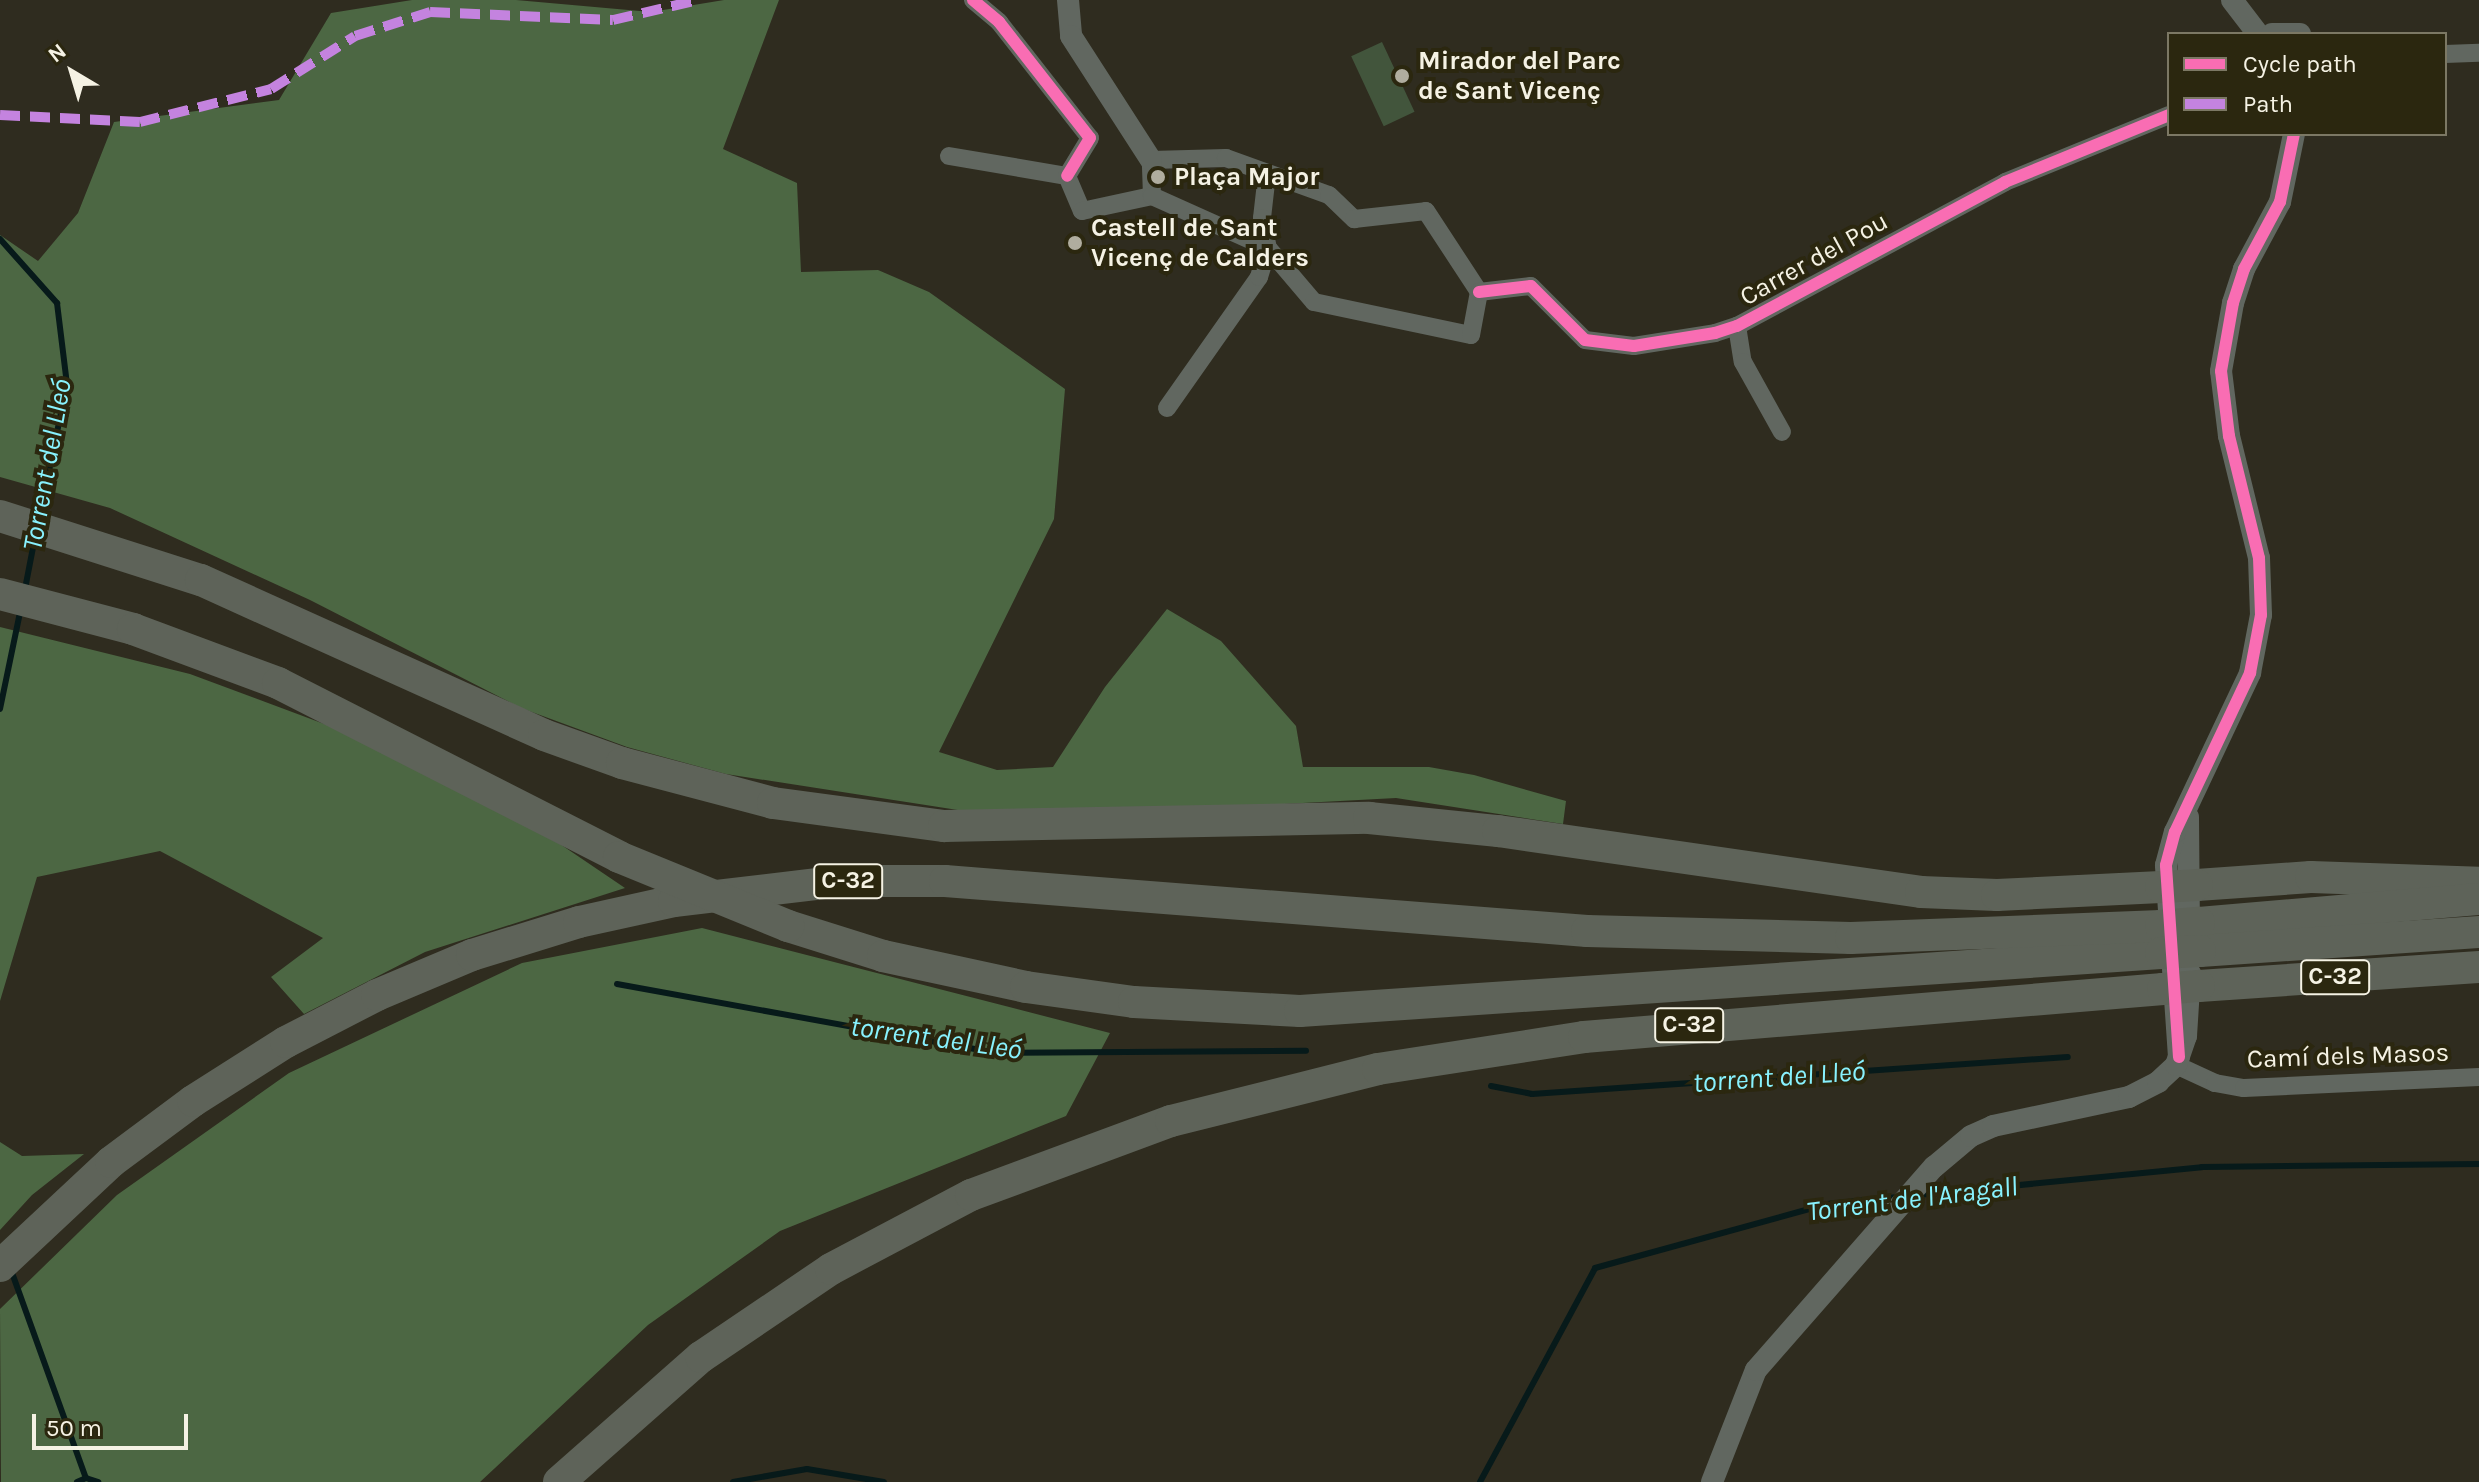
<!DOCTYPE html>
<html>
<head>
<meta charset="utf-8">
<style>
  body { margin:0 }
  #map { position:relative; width:2479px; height:1482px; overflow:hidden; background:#2f2c1f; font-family:Karla,sans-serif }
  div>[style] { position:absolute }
  .green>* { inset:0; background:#42553c; transform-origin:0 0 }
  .forest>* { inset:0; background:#4c6743 }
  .stream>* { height:6px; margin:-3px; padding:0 3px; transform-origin:3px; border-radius:3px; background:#071a1a }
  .minor>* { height:18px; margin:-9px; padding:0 9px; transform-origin:9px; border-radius:9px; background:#616760 }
  .tertiary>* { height:22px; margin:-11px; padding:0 11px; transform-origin:11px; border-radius:11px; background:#616760 }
  .motorway>* { height:32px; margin:-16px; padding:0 16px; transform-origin:16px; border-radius:16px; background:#5e6359 }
  .motorway-bridge>* { height:32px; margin:-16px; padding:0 16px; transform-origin:16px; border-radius:16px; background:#5e6359 }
  .quiet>* { height:10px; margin-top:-5px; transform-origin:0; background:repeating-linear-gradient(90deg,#c483df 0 20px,transparent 0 30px) }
  .cycleway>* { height:12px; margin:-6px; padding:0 6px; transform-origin:6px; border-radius:6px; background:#f96db3 }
  .dots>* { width:22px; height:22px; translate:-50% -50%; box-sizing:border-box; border:4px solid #2b270f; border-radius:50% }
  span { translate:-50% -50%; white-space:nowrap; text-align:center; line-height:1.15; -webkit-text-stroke:8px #2b270f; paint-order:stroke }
  .shield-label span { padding:2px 6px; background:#2b270f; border:2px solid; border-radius:6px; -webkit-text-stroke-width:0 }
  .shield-label { font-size:24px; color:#f5f2e4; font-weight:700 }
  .poi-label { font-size:26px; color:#f5f2e4; font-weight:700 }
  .left { translate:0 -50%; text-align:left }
  .street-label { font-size:26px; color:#f5f2e4 }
  .water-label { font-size:28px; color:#88f2fe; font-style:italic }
  .legend { position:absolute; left:2167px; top:32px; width:280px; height:104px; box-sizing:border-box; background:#2b270f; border:2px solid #7c7864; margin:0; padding:10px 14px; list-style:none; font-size:24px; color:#f5f2e4 }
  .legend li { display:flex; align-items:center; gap:16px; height:40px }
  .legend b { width:40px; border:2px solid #7c7864 }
  .north { position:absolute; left:32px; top:32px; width:80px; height:80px; -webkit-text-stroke:6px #2b270f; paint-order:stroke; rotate:322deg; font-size:22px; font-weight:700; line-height:32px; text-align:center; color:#f5f2e4 }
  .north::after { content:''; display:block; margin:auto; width:28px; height:36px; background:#f5f2e4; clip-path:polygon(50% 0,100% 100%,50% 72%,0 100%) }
  .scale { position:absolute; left:32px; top:1414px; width:156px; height:36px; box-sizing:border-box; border:4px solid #f5f2e4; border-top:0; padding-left:10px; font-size:24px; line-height:28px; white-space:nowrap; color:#f5f2e4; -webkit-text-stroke:6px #2b270f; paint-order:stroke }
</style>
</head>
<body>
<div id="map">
  <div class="green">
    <div style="left:1382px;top:42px;width:77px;height:34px;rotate:65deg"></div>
  </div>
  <div class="forest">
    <div style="clip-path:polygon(412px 0,516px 0,651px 12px,724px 0,779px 0,723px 149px,797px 183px,801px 272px,878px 270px,929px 292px,1065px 389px,1054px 519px,939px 752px,997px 770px,1053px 767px,1105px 687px,1167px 609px,1221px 641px,1296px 726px,1303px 767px,1429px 767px,1474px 775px,1566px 801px,1563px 824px,1396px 798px,1133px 812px,977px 813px,726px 774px,627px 747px,521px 708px,310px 600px,110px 508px,0 477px,0 235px,38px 261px,78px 213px,114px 122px,279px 100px,331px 13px)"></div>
    <div style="clip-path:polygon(0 627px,190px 674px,343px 731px,560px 844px,625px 888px,425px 952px,304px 1014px,271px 977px,323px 938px,160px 851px,37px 877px,0 1001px)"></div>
    <div style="clip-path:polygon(702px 928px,1110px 1033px,1066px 1116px,780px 1231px,648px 1325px,480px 1482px,1px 1482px,0 1309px,117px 1195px,289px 1073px,522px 963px)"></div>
    <div style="clip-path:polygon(0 1142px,22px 1156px,84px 1154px,32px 1195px,0 1230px)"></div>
  </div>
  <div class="stream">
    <div style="left:0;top:239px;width:86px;rotate:48.3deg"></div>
    <div style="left:57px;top:303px;width:82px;rotate:83deg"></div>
    <div style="left:67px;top:384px;width:138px;rotate:101.7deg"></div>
    <div style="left:25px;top:589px;width:53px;rotate:-79.1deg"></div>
    <div style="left:0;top:709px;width:103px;rotate:-78.3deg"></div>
    <div style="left:617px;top:984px;width:386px;rotate:10.3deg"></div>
    <div style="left:997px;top:1053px;width:309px;rotate:-0.4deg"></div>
    <div style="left:1491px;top:1086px;width:42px;rotate:11deg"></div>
    <div style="left:1532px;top:1094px;width:537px;rotate:-3.95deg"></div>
    <div style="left:1918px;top:1195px;width:285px;rotate:-5.6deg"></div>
    <div style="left:2202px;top:1167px;width:277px;rotate:-0.6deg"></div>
    <div style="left:11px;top:1270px;width:221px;rotate:70.2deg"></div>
    <div style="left:77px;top:1482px;width:10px;rotate:-24deg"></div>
    <div style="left:86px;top:1478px;width:13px;rotate:18deg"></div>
    <div style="left:733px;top:1482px;width:75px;rotate:-10deg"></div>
    <div style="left:807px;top:1469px;width:78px;rotate:9.6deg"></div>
    <div style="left:1480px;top:1482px;width:243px;rotate:-61.7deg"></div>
    <div style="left:1595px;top:1268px;width:241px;rotate:-15.4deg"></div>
    <div style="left:1827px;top:1204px;width:72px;rotate:-5.6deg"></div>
  </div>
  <div class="minor">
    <div style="left:973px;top:0;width:34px;rotate:40deg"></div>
    <div style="left:999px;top:22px;width:147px;rotate:51.9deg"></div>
    <div style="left:1090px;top:138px;width:44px;rotate:121.2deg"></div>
    <div style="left:2445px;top:54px;width:34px;rotate:-2deg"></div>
    <div style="left:949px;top:156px;width:120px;rotate:9.6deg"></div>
    <div style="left:1267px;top:174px;width:44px;rotate:96.5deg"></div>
    <div style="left:1262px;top:218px;width:31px;rotate:79deg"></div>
    <div style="left:1067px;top:176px;width:38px;rotate:67deg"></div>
    <div style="left:1082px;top:211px;width:72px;rotate:-12.1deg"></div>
    <div style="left:1152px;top:196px;width:36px;rotate:-92deg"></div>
    <div style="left:1151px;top:160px;width:75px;rotate:-1.5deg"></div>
    <div style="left:1226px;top:158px;width:109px;rotate:19.8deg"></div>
    <div style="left:1329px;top:195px;width:35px;rotate:44deg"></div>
    <div style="left:1354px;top:219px;width:72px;rotate:-6.3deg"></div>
    <div style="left:1426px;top:211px;width:97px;rotate:56.8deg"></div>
    <div style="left:1152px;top:196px;width:127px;rotate:24.1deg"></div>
    <div style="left:1268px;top:248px;width:71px;rotate:49.6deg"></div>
    <div style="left:1314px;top:302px;width:160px;rotate:11.9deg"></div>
    <div style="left:1471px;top:335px;width:44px;rotate:-79.5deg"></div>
    <div style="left:1479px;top:292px;width:52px;rotate:-6.6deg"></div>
    <div style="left:1531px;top:286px;width:76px;rotate:45deg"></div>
    <div style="left:1585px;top:340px;width:49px;rotate:7deg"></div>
    <div style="left:1634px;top:346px;width:82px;rotate:-9.1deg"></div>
    <div style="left:1715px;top:333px;width:23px;rotate:-18deg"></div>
    <div style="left:1737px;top:326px;width:304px;rotate:-28.2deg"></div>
    <div style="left:2005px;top:182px;width:177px;rotate:-22.2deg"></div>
    <div style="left:1737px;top:326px;width:36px;rotate:81deg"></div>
    <div style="left:1743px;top:362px;width:80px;rotate:60.9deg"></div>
    <div style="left:1167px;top:408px;width:160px;rotate:-54.9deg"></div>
    <div style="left:1259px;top:277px;width:30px;rotate:-73deg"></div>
    <div style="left:2176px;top:1065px;width:43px;rotate:24.8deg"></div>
    <div style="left:2215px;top:1083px;width:29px;rotate:10deg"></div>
    <div style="left:2244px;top:1088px;width:235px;rotate:-2.7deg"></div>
  </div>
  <div class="tertiary">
    <div style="left:1068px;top:0;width:36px;rotate:85deg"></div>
    <div style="left:1071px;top:36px;width:148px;rotate:57.2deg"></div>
    <div style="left:2232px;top:0;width:43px;rotate:52.6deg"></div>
    <div style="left:2272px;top:34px;width:28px"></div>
    <div style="left:2188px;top:817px;width:121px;rotate:89.5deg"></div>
    <div style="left:2179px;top:1057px;width:192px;rotate:-93.9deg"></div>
    <div style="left:2166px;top:865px;width:34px;rotate:-75deg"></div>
    <div style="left:2175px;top:832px;width:176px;rotate:-64.7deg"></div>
    <div style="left:2250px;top:673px;width:59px;rotate:-79.3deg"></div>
    <div style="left:2261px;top:615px;width:57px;rotate:-92deg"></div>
    <div style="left:2259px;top:558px;width:126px;rotate:-103.8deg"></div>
    <div style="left:2229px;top:436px;width:65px;rotate:-97deg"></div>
    <div style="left:2221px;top:371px;width:69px;rotate:-80deg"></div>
    <div style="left:2233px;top:303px;width:36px;rotate:-72deg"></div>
    <div style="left:2244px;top:269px;width:76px;rotate:-61.8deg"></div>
    <div style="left:2280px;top:202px;width:69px;rotate:-78.4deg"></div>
    <div style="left:1712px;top:1482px;width:120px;rotate:-68.6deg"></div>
    <div style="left:1756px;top:1370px;width:270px;rotate:-48.8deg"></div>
    <div style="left:1934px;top:1167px;width:48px;rotate:-40deg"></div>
    <div style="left:1971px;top:1136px;width:24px;rotate:-24deg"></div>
    <div style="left:1993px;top:1126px;width:139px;rotate:-12deg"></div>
    <div style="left:2129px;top:1097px;width:33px;rotate:-27deg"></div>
    <div style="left:2158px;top:1082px;width:25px;rotate:-43deg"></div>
    <div style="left:2176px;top:1065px;width:31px;rotate:-71deg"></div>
    <div style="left:2186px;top:1036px;width:63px;rotate:-86.4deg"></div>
  </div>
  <div class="motorway">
    <div style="left:0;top:516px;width:211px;rotate:17.7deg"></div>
    <div style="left:201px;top:580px;width:376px;rotate:24.3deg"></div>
    <div style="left:544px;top:735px;width:83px;rotate:19.7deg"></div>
    <div style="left:622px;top:763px;width:156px;rotate:14.8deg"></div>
    <div style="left:773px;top:803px;width:173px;rotate:7.7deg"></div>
    <div style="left:944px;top:826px;width:425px;rotate:-1.1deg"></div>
    <div style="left:1369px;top:818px;width:130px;rotate:5.8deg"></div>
    <div style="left:1498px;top:831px;width:427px;rotate:8.2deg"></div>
    <div style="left:1921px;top:892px;width:76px;rotate:2.3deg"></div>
    <div style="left:1997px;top:895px;width:164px;rotate:-2.8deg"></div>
    <div style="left:0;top:594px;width:138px;rotate:14.7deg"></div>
    <div style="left:133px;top:629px;width:155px;rotate:20.4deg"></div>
    <div style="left:278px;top:683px;width:383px;rotate:27deg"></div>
    <div style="left:2197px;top:885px;width:114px;rotate:-4deg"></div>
    <div style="left:2311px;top:877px;width:168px;rotate:2deg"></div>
    <div style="left:2199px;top:923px;width:281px;rotate:-4.9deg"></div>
    <div style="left:788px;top:926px;width:100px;rotate:17.5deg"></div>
    <div style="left:883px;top:956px;width:146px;rotate:12.2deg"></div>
    <div style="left:1026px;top:987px;width:109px;rotate:7.9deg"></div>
    <div style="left:1134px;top:1002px;width:166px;rotate:3.1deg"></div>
    <div style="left:1300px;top:1011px;width:863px;rotate:-3.85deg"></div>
    <div style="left:2200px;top:951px;width:280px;rotate:-3.9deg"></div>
    <div style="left:2199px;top:986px;width:281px;rotate:-3.9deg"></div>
    <div style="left:0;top:1266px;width:152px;rotate:-43.1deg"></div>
    <div style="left:111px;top:1162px;width:102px;rotate:-36.6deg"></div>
    <div style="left:193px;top:1101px;width:110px;rotate:-32.4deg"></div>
    <div style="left:286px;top:1042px;width:102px;rotate:-27.3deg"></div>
    <div style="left:377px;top:995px;width:103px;rotate:-22.8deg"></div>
    <div style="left:472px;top:955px;width:112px;rotate:-17.1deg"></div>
    <div style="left:579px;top:922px;width:97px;rotate:-12.5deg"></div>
    <div style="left:674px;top:901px;width:168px;rotate:-6.8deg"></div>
    <div style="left:841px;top:881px;width:104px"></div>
    <div style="left:945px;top:881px;width:644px;rotate:4.45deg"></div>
    <div style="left:1587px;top:931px;width:264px;rotate:1.5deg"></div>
    <div style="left:1851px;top:938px;width:310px;rotate:-2.2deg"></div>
    <div style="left:559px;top:1482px;width:189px;rotate:-41.4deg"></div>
    <div style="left:701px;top:1357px;width:157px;rotate:-34.1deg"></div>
    <div style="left:831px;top:1269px;width:158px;rotate:-27.9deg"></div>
    <div style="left:971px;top:1195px;width:213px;rotate:-20.3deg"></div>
    <div style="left:1171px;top:1121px;width:213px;rotate:-14.1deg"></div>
    <div style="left:1378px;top:1069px;width:208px;rotate:-8.8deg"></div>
    <div style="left:1584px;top:1037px;width:581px;rotate:-4.74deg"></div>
  </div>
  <div class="motorway-bridge">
    <div style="left:619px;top:857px;width:183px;rotate:22.2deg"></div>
    <div style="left:2161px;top:887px;width:36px;rotate:-3deg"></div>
    <div style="left:2161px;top:926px;width:38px;rotate:-5deg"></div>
    <div style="left:2161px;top:953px;width:39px;rotate:-3deg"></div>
    <div style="left:2163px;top:989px;width:36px;rotate:-5deg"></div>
  </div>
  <div class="quiet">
    <div style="left:0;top:115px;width:140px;rotate:2.9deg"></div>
    <div style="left:140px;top:122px;width:135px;rotate:-14.1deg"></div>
    <div style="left:271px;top:89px;width:99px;rotate:-32.2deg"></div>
    <div style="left:355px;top:36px;width:79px;rotate:-17.7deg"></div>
    <div style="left:430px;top:12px;width:183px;rotate:2.5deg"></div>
    <div style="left:613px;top:20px;width:87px;rotate:-13.2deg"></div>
  </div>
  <div class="cycleway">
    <div style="left:973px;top:0;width:34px;rotate:40deg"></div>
    <div style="left:999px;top:22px;width:147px;rotate:51.9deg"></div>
    <div style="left:1090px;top:138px;width:44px;rotate:121.2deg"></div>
    <div style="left:1479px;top:292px;width:52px;rotate:-6.6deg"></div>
    <div style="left:1531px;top:286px;width:76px;rotate:45deg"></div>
    <div style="left:1585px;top:340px;width:49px;rotate:7deg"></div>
    <div style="left:1634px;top:346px;width:82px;rotate:-9.1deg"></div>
    <div style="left:1715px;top:333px;width:23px;rotate:-18deg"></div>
    <div style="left:1737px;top:326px;width:304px;rotate:-28.2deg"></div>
    <div style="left:2005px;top:182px;width:177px;rotate:-22.2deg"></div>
    <div style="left:2179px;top:1057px;width:192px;rotate:-93.9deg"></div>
    <div style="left:2166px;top:865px;width:34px;rotate:-75deg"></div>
    <div style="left:2175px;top:832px;width:176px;rotate:-64.7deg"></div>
    <div style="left:2250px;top:673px;width:59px;rotate:-79.3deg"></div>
    <div style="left:2261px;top:615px;width:57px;rotate:-92deg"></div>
    <div style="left:2259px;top:558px;width:126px;rotate:-103.8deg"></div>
    <div style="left:2229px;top:436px;width:65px;rotate:-97deg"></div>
    <div style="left:2221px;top:371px;width:69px;rotate:-80deg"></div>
    <div style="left:2233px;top:303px;width:36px;rotate:-72deg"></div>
    <div style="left:2244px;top:269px;width:76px;rotate:-61.8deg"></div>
    <div style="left:2280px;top:202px;width:69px;rotate:-78.4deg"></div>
  </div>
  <div class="dots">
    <div style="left:1402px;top:76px;background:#b0ad9f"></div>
    <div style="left:1158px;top:177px;background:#b0ad9f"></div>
    <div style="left:1075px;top:243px;background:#b0ad9f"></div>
  </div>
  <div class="shield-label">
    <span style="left:848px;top:881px">C-32</span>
    <span style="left:2335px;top:977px">C-32</span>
    <span style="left:1689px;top:1025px">C-32</span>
  </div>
  <div class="poi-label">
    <span class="left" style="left:1418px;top:76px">Mirador del Parc<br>de Sant Vicenç</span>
    <span class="left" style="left:1174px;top:177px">Plaça Major</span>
    <span class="left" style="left:1091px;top:243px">Castell de Sant<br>Vicenç de Calders</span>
  </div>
  <div class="street-label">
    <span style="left:1814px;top:259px;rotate:-29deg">Carrer del Pou</span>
    <span style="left:2348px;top:1056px;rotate:-2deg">Camí dels Masos</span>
  </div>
  <div class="water-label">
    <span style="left:47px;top:465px;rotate:-80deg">Torrent del Lleó</span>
    <span style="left:936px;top:1038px;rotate:8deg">torrent del Lleó</span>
    <span style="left:1779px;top:1077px;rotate:-4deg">torrent del Lleó</span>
    <span style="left:1912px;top:1199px;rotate:-7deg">Torrent de l'Aragall</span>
  </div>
  <ul class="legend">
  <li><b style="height:10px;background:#f96db3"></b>Cycle path</li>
  <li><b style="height:10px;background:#c483df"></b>Path</li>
  </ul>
  <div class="north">N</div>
  <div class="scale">50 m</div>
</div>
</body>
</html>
